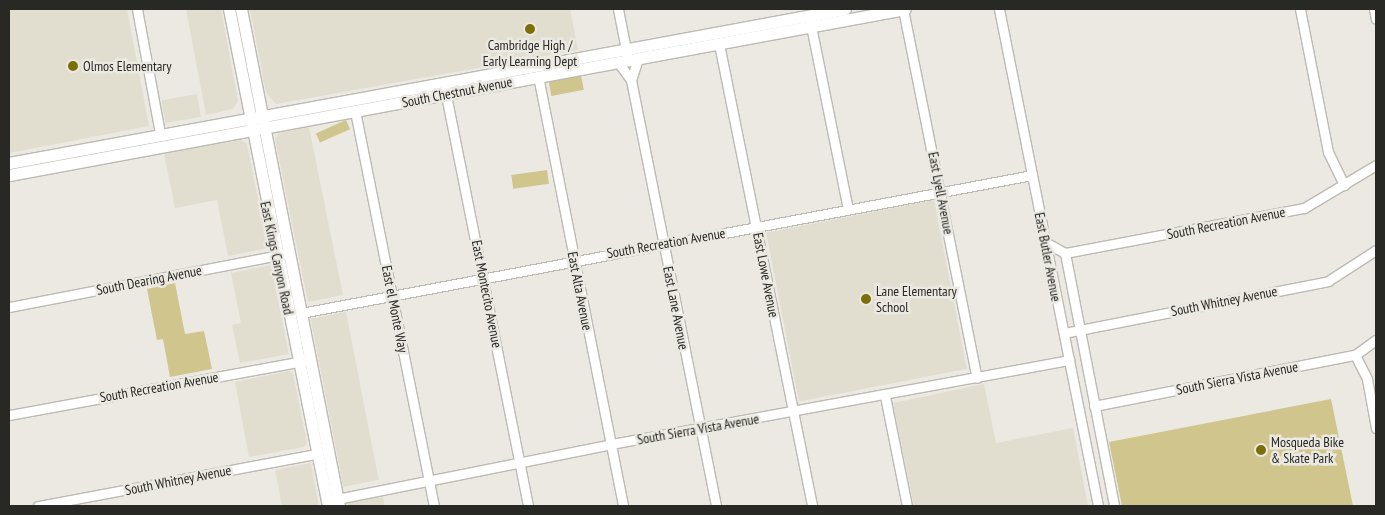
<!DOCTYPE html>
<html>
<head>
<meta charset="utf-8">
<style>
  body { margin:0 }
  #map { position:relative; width:1385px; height:515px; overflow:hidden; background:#ebe9e2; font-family:"PT Sans Narrow",sans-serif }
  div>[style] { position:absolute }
  .built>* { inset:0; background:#e1ded0; transform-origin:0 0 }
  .green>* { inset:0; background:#d0c58d; transform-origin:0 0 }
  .roads { filter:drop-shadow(1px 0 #bcbab3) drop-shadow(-1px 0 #bcbab3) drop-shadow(0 1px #bcbab3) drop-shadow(0 -1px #bcbab3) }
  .minor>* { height:9px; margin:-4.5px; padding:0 4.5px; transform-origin:4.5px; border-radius:4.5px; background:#fff }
  .major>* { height:11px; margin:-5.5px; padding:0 5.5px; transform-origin:5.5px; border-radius:5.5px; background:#fff }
  .dots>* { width:14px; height:14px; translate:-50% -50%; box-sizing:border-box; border:2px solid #ebe9e2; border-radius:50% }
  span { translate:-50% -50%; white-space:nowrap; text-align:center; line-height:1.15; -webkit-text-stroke:5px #ebe9e2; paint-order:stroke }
  .poi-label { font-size:14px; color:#282825 }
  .left { translate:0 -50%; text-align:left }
  .street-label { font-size:14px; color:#282825 }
  .frame { position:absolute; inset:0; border:10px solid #282825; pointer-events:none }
</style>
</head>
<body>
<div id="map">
  <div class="built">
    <div style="clip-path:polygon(9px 9px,127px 9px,149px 126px,9px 153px)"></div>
    <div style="clip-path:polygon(186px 9px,221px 9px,238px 101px,233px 109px,206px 115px)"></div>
    <div style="clip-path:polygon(250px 9px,570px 9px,578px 50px,276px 104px,266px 93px)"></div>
    <div style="left:197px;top:94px;width:23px;height:36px;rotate:80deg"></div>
    <div style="clip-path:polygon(309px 127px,343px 295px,308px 302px,275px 139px,279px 133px)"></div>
    <div style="clip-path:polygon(241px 140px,247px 144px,268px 248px,228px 256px,217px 200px,175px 208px,164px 153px)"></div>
    <div style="left:934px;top:200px;width:172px;height:171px;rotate:79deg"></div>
    <div style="clip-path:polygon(271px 265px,289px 354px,240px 363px,232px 325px,241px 323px,231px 273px)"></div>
    <div style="left:346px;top:312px;width:171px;height:36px;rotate:79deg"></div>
    <div style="clip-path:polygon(289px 371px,293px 373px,307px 443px,304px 447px,249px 457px,235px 382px)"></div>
    <div style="clip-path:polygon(984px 384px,996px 443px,1073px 428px,1088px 506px,914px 506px,893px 403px)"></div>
    <div style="clip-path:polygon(311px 463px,319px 506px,282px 506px,275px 470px)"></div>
    <div style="clip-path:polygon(383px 497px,385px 506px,348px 506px,348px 503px)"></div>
  </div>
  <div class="green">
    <div style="left:581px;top:75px;width:15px;height:33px;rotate:79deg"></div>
    <div style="left:346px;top:120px;width:10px;height:33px;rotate:66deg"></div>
    <div style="left:547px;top:170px;width:14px;height:36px;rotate:82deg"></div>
    <div style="clip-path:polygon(175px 283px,185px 334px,204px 331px,212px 369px,170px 377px,163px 339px,157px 340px,147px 289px)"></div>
    <div style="clip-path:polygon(1331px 399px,1353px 506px,1122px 506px,1109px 442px)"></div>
  </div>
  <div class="roads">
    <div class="minor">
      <div style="left:137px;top:9px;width:126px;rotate:79.5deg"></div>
      <div style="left:618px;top:9px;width:47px;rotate:78.9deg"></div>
      <div style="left:903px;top:9px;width:376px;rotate:78.7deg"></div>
      <div style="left:999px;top:9px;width:507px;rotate:78.73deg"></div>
      <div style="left:1300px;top:9px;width:146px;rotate:78.9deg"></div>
      <div style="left:1328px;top:152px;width:37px;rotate:64deg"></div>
      <div style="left:1374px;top:9px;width:10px;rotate:79deg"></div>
      <div style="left:810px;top:21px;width:192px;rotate:78.6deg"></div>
      <div style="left:719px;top:44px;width:471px;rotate:78.6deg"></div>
      <div style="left:618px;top:62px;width:22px;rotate:54deg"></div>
      <div style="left:631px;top:80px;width:434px;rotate:78.7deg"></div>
      <div style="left:538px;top:76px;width:438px;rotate:78.8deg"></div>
      <div style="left:631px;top:80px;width:22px;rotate:-72deg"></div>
      <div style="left:445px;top:90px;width:424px;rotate:78.7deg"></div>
      <div style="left:355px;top:111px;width:403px;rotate:78.7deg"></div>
      <div style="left:1045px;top:242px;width:23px;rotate:29deg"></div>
      <div style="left:1065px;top:253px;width:243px;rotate:-10.7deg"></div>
      <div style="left:1304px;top:208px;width:84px;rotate:-30.8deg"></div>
      <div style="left:1065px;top:253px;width:258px;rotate:79deg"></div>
      <div style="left:9px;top:307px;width:279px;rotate:-10.9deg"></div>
      <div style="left:301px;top:313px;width:744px;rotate:-10.69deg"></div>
      <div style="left:1064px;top:333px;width:269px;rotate:-11.1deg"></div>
      <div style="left:1328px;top:281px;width:57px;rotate:-32.9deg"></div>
      <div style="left:1355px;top:355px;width:27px;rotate:63deg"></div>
      <div style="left:1367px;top:379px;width:50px;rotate:79.6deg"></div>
      <div style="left:885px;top:396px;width:112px;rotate:78.7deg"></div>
      <div style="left:1094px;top:406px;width:266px;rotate:-11.1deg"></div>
      <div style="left:1355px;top:355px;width:26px;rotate:-36deg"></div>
      <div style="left:9px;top:415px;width:300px;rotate:-10.4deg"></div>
      <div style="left:332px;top:500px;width:285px;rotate:-11.3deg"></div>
      <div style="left:611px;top:444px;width:466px;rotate:-10.4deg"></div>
      <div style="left:38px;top:506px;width:284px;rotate:-10.6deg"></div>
    </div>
    <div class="major">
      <div style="left:229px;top:9px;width:507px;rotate:78.73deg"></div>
      <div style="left:241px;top:9px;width:507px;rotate:78.85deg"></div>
      <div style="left:9px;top:163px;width:850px;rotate:-10.44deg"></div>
      <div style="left:9px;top:175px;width:911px;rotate:-10.5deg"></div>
    </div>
  </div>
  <div class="dots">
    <div style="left:530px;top:29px;background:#7e6e0a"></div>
    <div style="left:73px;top:66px;background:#7e6e0a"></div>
    <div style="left:866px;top:299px;background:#7e6e0a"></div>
    <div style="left:1261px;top:450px;background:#7e6e0a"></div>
  </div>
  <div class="poi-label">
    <span style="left:530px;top:53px">Cambridge High /<br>Early Learning Dept</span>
    <span class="left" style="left:83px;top:66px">Olmos Elementary</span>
    <span class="left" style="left:876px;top:299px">Lane Elementary<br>School</span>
    <span class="left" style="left:1271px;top:450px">Mosqueda Bike<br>&amp; Skate Park</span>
  </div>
  <div class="street-label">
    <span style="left:457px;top:92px;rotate:-11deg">South Chestnut Avenue</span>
    <span style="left:941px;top:193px;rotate:79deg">East Lyell Avenue</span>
    <span style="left:1226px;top:223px;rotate:-11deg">South Recreation Avenue</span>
    <span style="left:666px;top:243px;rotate:-10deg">South Recreation Avenue</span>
    <span style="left:1048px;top:257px;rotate:79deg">East Butler Avenue</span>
    <span style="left:277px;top:258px;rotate:78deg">East Kings Canyon Road</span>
    <span style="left:766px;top:275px;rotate:79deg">East Lowe Avenue</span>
    <span style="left:149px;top:280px;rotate:-11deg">South Dearing Avenue</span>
    <span style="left:580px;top:291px;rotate:79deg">East Alta Avenue</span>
    <span style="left:487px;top:294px;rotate:79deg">East Montecito Avenue</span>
    <span style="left:1224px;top:301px;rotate:-11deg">South Whitney Avenue</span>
    <span style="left:676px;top:308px;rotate:79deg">East Lane Avenue</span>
    <span style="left:395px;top:309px;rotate:79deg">East el Monte Way</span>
    <span style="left:1237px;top:378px;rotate:-11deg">South Sierra Vista Avenue</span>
    <span style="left:159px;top:387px;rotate:-10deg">South Recreation Avenue</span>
    <span style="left:698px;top:429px;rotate:-10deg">South Sierra Vista Avenue</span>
    <span style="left:178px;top:480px;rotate:-11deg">South Whitney Avenue</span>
  </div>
  <div class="frame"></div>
</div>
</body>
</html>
